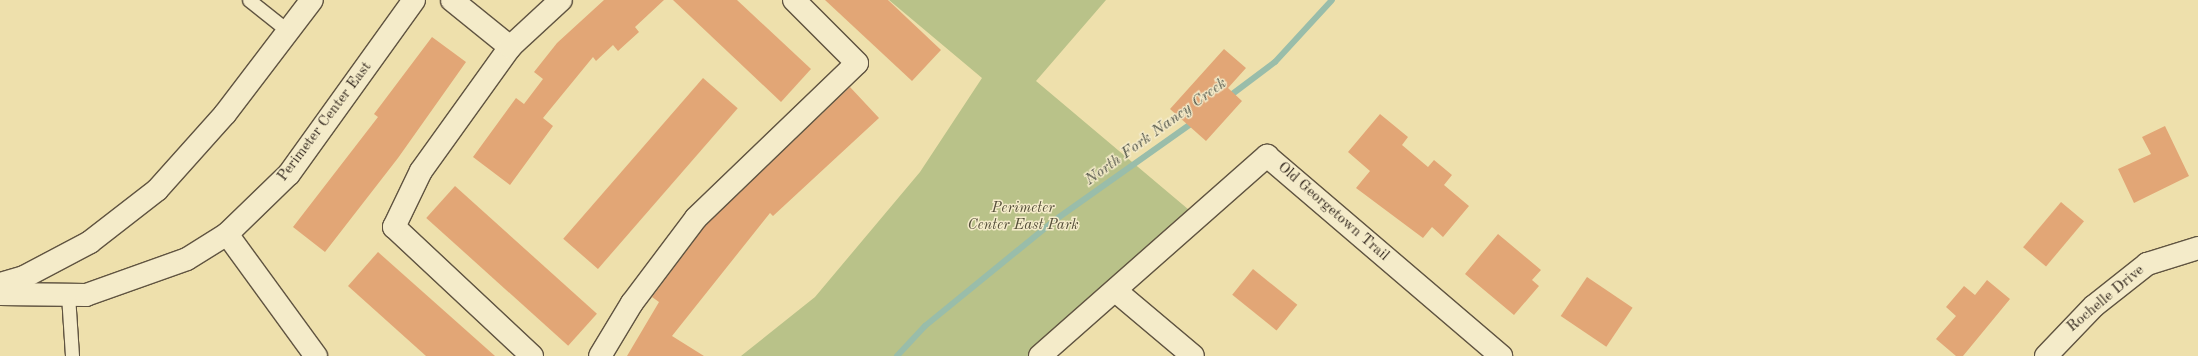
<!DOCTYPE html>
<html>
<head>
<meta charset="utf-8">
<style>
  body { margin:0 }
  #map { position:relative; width:2198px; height:356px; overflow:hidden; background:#eee0ac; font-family:"Old Standard TT",serif }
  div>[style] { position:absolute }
  .green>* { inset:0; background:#b9c289 }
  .stream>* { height:6px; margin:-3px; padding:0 3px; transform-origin:3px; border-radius:3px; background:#99bdaa }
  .building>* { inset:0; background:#e2a676; transform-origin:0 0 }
  .roads { filter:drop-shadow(1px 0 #605441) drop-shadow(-1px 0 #605441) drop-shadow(0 1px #605441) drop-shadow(0 -1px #605441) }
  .service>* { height:13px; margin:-6.5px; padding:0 6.5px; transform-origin:6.5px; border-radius:6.5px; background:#f4ebc9 }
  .minor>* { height:22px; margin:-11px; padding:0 11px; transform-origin:11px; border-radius:11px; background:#f4ebc9 }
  span { translate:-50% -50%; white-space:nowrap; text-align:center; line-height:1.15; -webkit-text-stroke:3px #f4ebc9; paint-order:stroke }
  .street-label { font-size:15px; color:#31261d }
  .park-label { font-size:15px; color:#534d38; font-style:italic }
  .water-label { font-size:16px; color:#505347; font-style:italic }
</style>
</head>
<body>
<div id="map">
  <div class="green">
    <div style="clip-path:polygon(889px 0,1106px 0,1036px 81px,1195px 215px,1039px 356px,741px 356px,815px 297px,920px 172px,982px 78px)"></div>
  </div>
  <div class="stream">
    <div style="left:1227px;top:98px;width:60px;rotate:-36.9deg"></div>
    <div style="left:1275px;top:62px;width:84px;rotate:-47.4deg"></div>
    <div style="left:897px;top:356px;width:41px;rotate:-47deg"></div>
    <div style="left:925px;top:326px;width:168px;rotate:-39.2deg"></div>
    <div style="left:1055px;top:220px;width:171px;rotate:-35.3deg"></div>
  </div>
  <div class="building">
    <div style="clip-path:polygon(604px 0,664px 0,635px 27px,639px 32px,618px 51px,613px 45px,596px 61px,593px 57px,543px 118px,553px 126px,510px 185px,473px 157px,516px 98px,524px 104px,543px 79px,534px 72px,557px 43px)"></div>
    <div style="clip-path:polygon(673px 0,737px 0,811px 69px,781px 102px)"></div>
    <div style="clip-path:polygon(825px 0,888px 0,941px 50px,912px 81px)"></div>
    <div style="clip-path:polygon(432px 37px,466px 62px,398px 158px,325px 252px,293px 227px,378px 117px,374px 114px)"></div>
    <div style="clip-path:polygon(1224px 49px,1246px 68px,1228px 88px,1242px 101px,1206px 141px,1170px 109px)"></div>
    <div style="left:703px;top:78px;width:46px;height:213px;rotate:41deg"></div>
    <div style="clip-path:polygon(850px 87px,879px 118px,773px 216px,770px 213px,672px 336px,704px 356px,627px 356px,659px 302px,652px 297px,705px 226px)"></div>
    <div style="clip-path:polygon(1380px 114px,1408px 137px,1402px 145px,1428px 167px,1434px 160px,1452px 175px,1444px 185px,1469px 206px,1443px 237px,1432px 227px,1423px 238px,1356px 188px,1370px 171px,1348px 152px)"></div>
    <div style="clip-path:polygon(2165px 126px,2189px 176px,2134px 203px,2118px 169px,2151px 154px,2142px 137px)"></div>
    <div style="left:455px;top:186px;width:191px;height:43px;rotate:42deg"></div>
    <div style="left:2061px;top:202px;width:30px;height:59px;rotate:40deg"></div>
    <div style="clip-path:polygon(1498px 234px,1541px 270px,1532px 280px,1539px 286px,1514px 315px,1465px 274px)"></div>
    <div style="clip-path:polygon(378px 252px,495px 356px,426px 356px,348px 286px)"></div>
    <div style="left:1253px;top:269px;width:57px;height:33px;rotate:39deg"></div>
    <div style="left:1587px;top:277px;width:55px;height:47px;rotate:34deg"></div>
    <div style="clip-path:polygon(1987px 280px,2010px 299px,1963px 356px,1956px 356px,1936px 339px,1956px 316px,1946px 307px,1964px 286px,1975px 295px)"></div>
  </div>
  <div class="roads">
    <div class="service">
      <div style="left:249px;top:0;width:50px;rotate:38.5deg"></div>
      <div style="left:68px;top:295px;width:61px;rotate:86.2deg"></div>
    </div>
    <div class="minor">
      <div style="left:452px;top:0;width:75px;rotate:39deg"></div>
      <div style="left:227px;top:234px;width:151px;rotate:53.9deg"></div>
      <div style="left:0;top:284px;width:25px;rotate:-16deg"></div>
      <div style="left:24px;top:277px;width:75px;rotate:-27.9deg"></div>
      <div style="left:90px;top:242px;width:85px;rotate:-37.8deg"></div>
      <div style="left:157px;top:190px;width:102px;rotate:-48.2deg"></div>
      <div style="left:225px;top:114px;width:143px;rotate:-52.7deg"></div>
      <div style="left:1117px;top:292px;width:99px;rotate:40.1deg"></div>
      <div style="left:0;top:294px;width:86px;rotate:0.7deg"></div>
      <div style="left:86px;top:295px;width:107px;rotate:-19.6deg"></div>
      <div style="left:187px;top:259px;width:47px;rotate:-32deg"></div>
      <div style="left:227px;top:234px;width:86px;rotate:-44.1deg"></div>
      <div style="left:289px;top:174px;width:214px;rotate:-54.3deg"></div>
      <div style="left:532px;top:356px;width:189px;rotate:-136.9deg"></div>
      <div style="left:394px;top:227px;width:62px;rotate:-64.3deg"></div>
      <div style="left:421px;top:171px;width:153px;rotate:-54.3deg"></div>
      <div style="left:510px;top:47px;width:69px;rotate:-42.7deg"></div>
      <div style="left:600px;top:356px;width:62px;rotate:-58.9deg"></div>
      <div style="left:632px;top:303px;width:106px;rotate:-53deg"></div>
      <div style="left:696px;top:218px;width:223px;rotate:-43.9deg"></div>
      <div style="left:857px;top:63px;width:89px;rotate:-135deg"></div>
      <div style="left:1040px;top:356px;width:303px;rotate:-41.4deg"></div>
      <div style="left:1267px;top:156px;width:308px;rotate:40.5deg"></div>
      <div style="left:2046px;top:356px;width:69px;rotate:-46.2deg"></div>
      <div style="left:2094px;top:306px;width:68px;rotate:-38.4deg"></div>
      <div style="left:2147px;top:264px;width:53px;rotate:-17.4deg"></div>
    </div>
  </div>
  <div class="street-label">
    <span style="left:325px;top:122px;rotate:-53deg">Perimeter Center East</span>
    <span style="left:1333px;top:212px;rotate:41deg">Old Georgetown Trail</span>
    <span style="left:2106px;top:299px;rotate:-40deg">Rochelle Drive</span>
  </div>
  <div class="park-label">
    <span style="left:1023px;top:217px">Perimeter<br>Center East Park</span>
  </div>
  <div class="water-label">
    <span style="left:1156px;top:132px;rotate:-36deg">North Fork Nancy Creek</span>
  </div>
</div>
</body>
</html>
